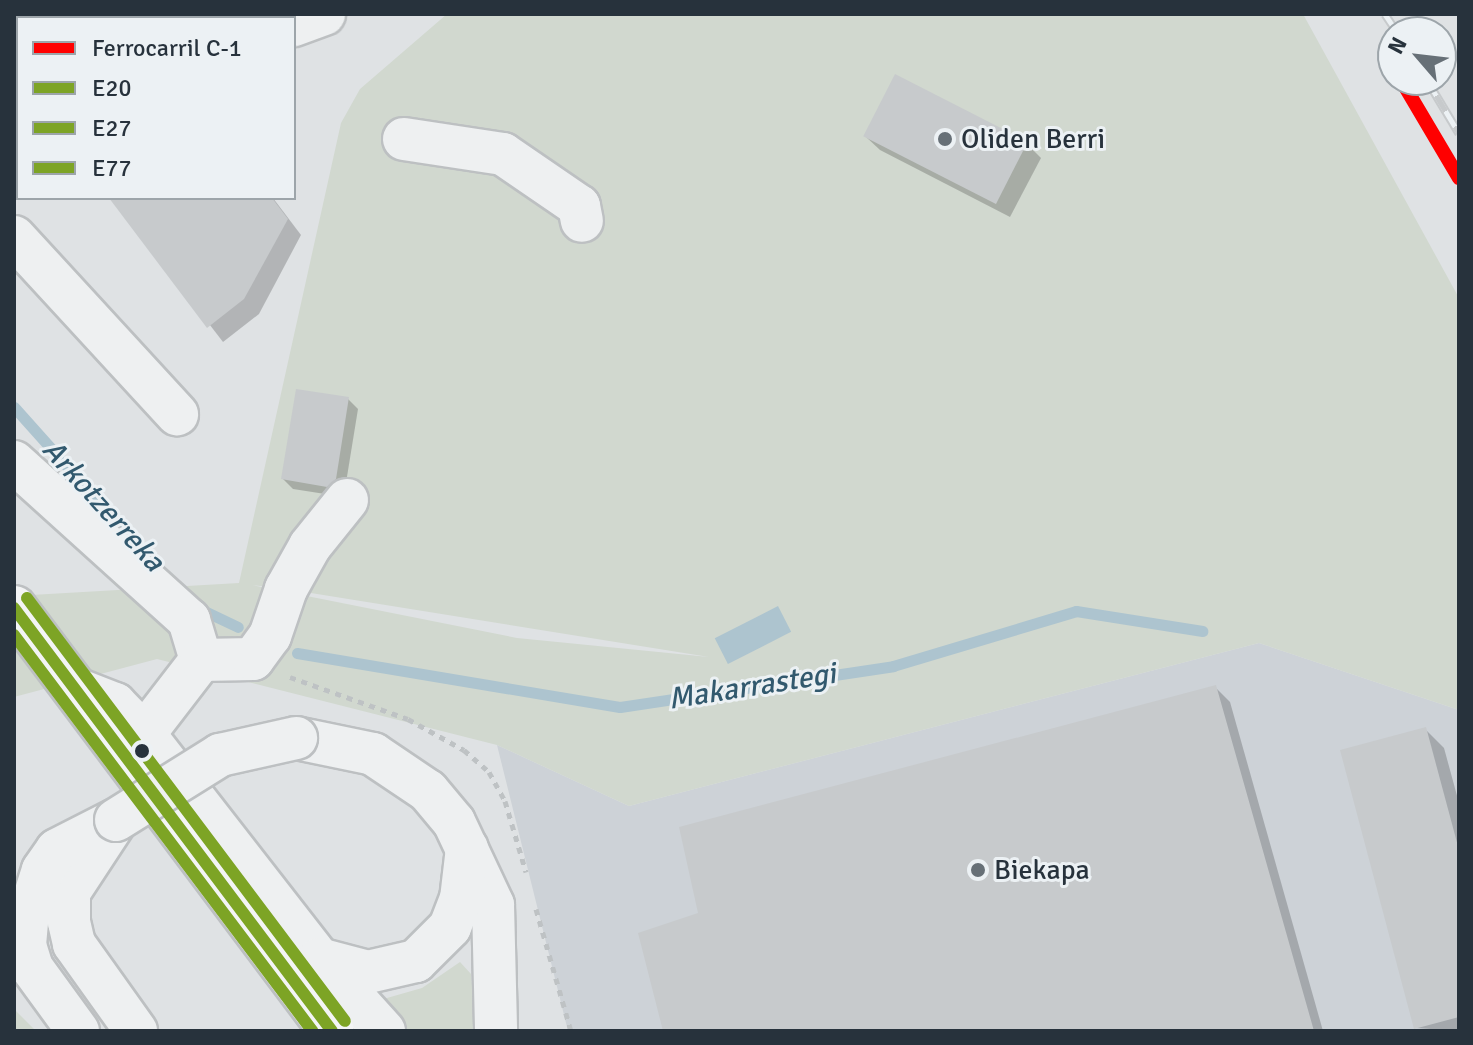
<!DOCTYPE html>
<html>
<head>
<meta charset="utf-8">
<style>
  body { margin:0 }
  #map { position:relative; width:1473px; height:1045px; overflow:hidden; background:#dfe2e4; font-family:Signika,sans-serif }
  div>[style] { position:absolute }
  .built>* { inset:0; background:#cdd2d7 }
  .green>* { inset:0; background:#d1d8cf }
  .water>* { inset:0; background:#adc4cf; transform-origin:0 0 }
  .shadow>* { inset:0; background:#0003; transform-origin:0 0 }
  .stream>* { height:11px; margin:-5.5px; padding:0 5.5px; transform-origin:5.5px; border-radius:5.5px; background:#adc4cf }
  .building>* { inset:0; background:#c7cacc; transform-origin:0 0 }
  .path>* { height:5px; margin-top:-2.5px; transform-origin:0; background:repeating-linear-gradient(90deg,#bec2c4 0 6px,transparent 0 12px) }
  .roads { filter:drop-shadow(2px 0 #bdc0c2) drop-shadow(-2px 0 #bdc0c2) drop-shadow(0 2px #bdc0c2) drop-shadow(0 -2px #bdc0c2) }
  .minor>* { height:42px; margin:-21px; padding:0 21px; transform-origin:21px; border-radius:21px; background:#eef0f1 }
  .major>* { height:44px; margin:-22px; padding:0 22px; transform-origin:22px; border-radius:22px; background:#f3f4f5 }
  .rail>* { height:9px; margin-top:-4.5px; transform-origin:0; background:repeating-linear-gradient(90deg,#ecf1f4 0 18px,#c7cacc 0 36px); box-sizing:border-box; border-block:2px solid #c7cacc }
  .bridges { filter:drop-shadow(2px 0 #bdc0c2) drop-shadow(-2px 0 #bdc0c2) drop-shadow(0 2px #bdc0c2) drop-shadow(0 -2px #bdc0c2) }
  .minor-bridge>* { height:42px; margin:-21px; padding:0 21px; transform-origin:21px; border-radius:21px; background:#eef0f1 }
  .bus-1>* { height:12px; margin:-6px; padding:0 6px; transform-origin:6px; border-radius:6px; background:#7da425 }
  .bus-2>* { height:12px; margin:-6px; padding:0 6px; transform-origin:6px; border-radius:6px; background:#7da425 }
  .bus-3>* { height:12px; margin:-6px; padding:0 6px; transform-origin:6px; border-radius:6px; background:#7da425 }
  .rail-1>* { height:14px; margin:-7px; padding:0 7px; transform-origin:7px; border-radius:7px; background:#f00 }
  .dots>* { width:22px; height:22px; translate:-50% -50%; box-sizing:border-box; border:4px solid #ecf1f4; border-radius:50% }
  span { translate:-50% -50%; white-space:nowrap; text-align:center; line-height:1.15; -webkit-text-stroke:6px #ecf1f4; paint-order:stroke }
  .poi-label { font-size:28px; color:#27323c }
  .left { translate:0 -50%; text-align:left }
  .water-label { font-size:30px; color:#32596e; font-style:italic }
  .frame { position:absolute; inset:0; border:16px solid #27323c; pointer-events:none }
  .legend { position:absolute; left:16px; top:16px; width:280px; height:184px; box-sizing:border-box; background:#ecf1f4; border:2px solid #9da5aa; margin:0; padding:10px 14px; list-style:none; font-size:24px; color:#27323c }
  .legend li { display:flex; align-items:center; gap:16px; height:40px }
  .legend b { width:40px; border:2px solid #9da5aa }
  .north { position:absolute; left:1377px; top:16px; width:80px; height:80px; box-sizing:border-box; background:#ecf1f4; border:2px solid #9da5aa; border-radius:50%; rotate:298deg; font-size:22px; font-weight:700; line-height:32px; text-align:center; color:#27323c }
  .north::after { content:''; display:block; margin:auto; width:28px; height:36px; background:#677077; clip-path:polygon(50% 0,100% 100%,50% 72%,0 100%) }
</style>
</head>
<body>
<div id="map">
  <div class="built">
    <div style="clip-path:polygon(1259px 643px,1459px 710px,1459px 1031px,568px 1031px,497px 745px,629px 806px)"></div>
  </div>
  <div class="green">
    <div style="clip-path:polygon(14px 14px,153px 14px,18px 18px,14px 119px)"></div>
    <div style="clip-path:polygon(evenodd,447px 14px,1303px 14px,1459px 298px,1459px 710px,1259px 643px,629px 806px,497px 745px,157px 659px,14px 697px,14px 596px,239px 583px,341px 123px,360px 89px,447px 14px,252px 585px,286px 589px,709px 657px,517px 638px,252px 585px)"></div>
    <div style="clip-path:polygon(460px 962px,471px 974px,476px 1031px,400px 1031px,373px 1002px,422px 988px)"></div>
    <div style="clip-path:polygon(14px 1009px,36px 1031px,37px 1031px,14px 1031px)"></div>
  </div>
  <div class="water">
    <div style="left:778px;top:606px;width:29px;height:71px;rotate:63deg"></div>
  </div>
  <div class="shadow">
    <div style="left:18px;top:31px;width:60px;height:4px;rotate:90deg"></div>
    <div style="clip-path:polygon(865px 136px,1026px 143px,1041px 158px,1010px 217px,880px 150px)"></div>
    <div style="clip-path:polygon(112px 198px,273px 198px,301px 235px,259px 314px,223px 342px)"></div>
    <div style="clip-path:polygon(348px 399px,358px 409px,345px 489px,338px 496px,293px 489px,283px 479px)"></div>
    <div style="clip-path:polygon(1215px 687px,1230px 702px,1323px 1031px,665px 1031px,701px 915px)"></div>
    <div style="clip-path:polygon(1425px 729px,1444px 748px,1459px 803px,1459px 1031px,1416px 1028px)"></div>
  </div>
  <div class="stream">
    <div style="left:14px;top:407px;width:200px;rotate:48.2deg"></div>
    <div style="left:198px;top:608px;width:44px;rotate:25.4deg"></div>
    <div style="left:297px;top:653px;width:327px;rotate:9.5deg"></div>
    <div style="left:620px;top:707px;width:276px;rotate:-8.5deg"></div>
    <div style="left:893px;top:666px;width:191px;rotate:-16.7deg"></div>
    <div style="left:1076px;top:611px;width:128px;rotate:9deg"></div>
  </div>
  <div class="building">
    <div style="left:895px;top:74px;width:149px;height:70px;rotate:27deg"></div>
    <div style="clip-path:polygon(109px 198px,272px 198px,288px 219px,244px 299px,207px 328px)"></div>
    <div style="clip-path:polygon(296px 389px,349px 397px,336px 479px,327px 487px,281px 479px)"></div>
    <div style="clip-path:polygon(1216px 685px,1314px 1031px,663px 1031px,638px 933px,698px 913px,679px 827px)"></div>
    <div style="clip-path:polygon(1426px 727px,1459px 850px,1459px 1017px,1414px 1029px,1340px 750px)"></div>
  </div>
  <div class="path">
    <div style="left:290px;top:677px;width:125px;rotate:19.6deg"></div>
    <div style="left:408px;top:719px;width:64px;rotate:29deg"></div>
    <div style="left:464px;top:750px;width:33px;rotate:41deg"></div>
    <div style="left:489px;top:772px;width:33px;rotate:61deg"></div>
    <div style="left:505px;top:801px;width:74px;rotate:73.5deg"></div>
    <div style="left:536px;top:909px;width:127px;rotate:74deg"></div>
  </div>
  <div class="roads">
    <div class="minor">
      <div style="left:294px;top:25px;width:32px;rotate:-20deg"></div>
      <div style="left:404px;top:139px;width:100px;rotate:8.6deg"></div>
      <div style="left:503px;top:154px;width:92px;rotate:34.4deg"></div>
      <div style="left:579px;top:206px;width:15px;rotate:79deg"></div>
      <div style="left:14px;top:140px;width:4px;rotate:-27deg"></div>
      <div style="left:14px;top:237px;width:241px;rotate:47.4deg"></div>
      <div style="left:14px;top:462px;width:236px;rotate:42.1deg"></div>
      <div style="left:189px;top:620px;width:42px;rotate:73.3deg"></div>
      <div style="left:201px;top:660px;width:93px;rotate:127.6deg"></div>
      <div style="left:201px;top:660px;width:52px;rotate:-1.1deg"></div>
      <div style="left:253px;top:659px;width:29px;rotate:-54deg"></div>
      <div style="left:270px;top:636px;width:50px;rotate:-71.2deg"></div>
      <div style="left:286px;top:589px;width:49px;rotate:-60.8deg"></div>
      <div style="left:310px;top:546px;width:59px;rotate:-51.2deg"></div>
      <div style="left:74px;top:688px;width:44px;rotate:21.3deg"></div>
      <div style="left:115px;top:704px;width:42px;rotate:46deg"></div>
      <div style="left:144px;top:734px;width:285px;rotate:52.1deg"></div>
      <div style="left:319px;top:959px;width:97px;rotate:47.9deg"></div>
      <div style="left:296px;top:738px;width:79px;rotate:11.7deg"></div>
      <div style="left:373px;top:754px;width:66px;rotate:33.9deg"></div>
      <div style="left:428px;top:791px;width:40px;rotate:50deg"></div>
      <div style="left:454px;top:822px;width:92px;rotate:64.8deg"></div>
      <div style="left:493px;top:905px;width:126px;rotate:88.6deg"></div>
      <div style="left:115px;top:822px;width:84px;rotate:123.3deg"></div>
      <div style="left:69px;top:892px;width:30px;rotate:90deg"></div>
      <div style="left:69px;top:922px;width:23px;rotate:77deg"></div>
      <div style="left:74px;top:944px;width:107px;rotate:54.5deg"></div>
      <div style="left:319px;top:959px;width:51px;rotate:14.9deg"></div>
      <div style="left:368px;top:972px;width:49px;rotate:-12.9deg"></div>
      <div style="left:416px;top:961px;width:48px;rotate:-45deg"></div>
      <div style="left:450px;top:927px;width:30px;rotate:-69deg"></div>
      <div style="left:461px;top:899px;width:51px;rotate:-83.3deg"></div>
      <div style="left:78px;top:1031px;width:78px;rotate:-126.1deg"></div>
      <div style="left:32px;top:968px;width:24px;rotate:-107deg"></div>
      <div style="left:25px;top:945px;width:25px;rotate:-85deg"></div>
      <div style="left:27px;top:920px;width:52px;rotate:-72.3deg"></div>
      <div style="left:43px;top:870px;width:24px;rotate:-55deg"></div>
      <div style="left:57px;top:850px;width:66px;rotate:-27deg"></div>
    </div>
    <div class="major">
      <div style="left:14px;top:608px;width:529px;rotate:53.07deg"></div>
    </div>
  </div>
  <div class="rail">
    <div style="left:1385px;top:14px;width:22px;rotate:56deg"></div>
    <div style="left:1427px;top:80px;width:62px;rotate:58.9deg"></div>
  </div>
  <div class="bridges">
    <div class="minor-bridge">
      <div style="left:116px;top:820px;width:123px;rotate:-32deg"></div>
      <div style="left:220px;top:755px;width:78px;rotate:-12.6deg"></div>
    </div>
  </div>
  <div class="bus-1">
    <div style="left:14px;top:608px;width:529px;rotate:53.07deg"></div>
  </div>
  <div class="bus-2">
    <div style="left:14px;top:635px;width:496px;rotate:53deg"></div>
  </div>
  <div class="bus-3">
    <div style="left:27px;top:598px;width:529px;rotate:53.07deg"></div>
  </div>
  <div class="rail-1">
    <div style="left:1401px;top:80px;width:114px;rotate:59.4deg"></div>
  </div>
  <div class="dots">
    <div style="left:945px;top:139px;background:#677077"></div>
    <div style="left:142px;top:751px;background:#27323c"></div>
    <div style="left:978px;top:870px;background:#677077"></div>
  </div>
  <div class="poi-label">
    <span class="left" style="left:961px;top:139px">Oliden Berri</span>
    <span class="left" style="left:994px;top:870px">Biekapa</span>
  </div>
  <div class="water-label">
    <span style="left:103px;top:506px;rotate:48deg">Arkotzerreka</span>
    <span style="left:752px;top:687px;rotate:-9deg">Makarrastegi</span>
  </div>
  <div class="frame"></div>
  <ul class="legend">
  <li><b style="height:10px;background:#f00"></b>Ferrocarril C-1</li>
  <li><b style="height:10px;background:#7da425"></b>E20</li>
  <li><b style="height:10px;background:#7da425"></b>E27</li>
  <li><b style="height:10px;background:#7da425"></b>E77</li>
  </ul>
  <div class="north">N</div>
</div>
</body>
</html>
